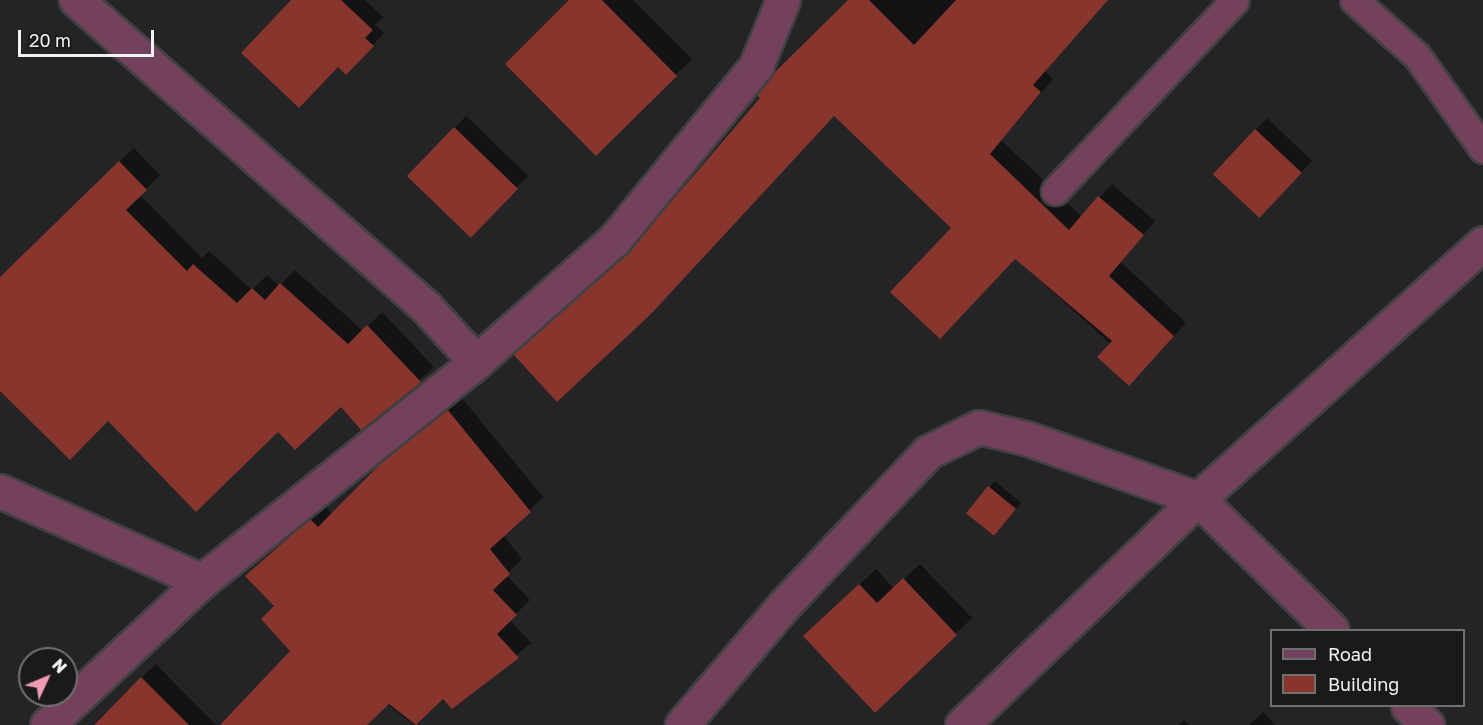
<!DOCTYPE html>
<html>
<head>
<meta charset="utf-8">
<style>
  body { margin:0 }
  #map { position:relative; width:1483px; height:725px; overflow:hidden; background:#242326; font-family:"Golos Text",sans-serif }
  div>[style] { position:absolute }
  .shadow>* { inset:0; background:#0007; transform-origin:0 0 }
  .building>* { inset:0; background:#87352d; transform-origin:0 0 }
  .roads { filter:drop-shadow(2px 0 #414043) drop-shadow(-2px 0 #414043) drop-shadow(0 2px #414043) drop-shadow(0 -2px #414043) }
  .service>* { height:27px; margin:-13.5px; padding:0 13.5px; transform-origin:13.5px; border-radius:13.5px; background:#73415c }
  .minor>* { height:33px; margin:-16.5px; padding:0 16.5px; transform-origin:16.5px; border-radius:16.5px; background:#73415c }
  span { translate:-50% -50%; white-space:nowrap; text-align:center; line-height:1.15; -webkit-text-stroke:4.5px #1a1a1c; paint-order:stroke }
  .legend { position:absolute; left:1270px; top:629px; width:195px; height:78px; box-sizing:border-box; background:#1a1a1c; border:2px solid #707072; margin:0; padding:8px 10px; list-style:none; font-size:18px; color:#f2f1f3 }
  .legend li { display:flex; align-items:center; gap:12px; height:30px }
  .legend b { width:30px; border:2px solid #707072 }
  .north { position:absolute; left:18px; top:647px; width:60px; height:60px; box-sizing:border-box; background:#1a1a1c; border:2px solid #707072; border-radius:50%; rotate:46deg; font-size:16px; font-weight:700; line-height:24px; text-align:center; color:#f2f1f3 }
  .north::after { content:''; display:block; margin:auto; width:21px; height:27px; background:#f19ab4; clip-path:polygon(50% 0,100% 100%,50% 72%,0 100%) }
  .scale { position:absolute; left:18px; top:30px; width:136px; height:27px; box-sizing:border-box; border:3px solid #f2f1f3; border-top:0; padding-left:8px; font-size:18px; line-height:21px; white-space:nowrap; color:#f2f1f3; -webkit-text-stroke:4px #1a1a1c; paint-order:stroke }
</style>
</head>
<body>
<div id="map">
  <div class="shadow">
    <div style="clip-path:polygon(293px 0,365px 0,383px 17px,375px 25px,384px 33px,358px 62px)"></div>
    <div style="clip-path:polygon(571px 0,633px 0,692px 59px,596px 153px)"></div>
    <div style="clip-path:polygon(850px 0,1107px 0,1045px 71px,1053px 79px,1001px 140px,1082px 217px,1112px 184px,1155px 221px,1121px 262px,1186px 323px,1141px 371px,1015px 258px,953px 228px,835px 114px,636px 246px)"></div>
    <div style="left:466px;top:116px;width:86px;height:83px;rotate:44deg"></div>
    <div style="clip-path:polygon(1267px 118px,1312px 161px,1270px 205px,1256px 130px)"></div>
    <div style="clip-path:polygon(134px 148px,160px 175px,140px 195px,202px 258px,209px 251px,252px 290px,267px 275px,279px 286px,295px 270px,363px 331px,382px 312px,434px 367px,362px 428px,342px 405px,278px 430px,108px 419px,0 389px,0 277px)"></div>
    <div style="clip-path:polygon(461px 397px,543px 497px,503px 535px,522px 559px,506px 575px,530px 600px,510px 620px,531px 643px,452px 707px,443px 697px,414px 725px,366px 688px,331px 725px,222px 725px,292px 651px,261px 563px,325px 506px,332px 514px)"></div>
    <div style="clip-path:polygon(995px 481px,1021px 503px,999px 528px,967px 513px)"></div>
    <div style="clip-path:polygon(920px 564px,972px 618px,875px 711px,821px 620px,876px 569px,894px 589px)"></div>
    <div style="clip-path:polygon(156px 664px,216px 725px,93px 725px)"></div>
    <div style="clip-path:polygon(1263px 712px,1275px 725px,1249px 725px)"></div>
    <div style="clip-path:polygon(1184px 720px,1189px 725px,1179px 725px)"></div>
  </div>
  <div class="building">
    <div style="clip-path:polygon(291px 0,341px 0,373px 30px,365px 38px,374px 46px,346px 75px,338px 67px,299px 108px,241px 53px)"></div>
    <div style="clip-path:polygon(569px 0,602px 0,677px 76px,596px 156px,505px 64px)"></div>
    <div style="clip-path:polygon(848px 0,869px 0,914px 45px,956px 0,1108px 0,1033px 85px,1041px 92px,990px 154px,1069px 230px,1098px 196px,1144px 235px,1109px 276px,1174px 336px,1129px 386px,1097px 357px,1112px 341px,1015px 259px,940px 339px,890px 292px,951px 228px,834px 116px,651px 314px,557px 402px,513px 354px,629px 251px,760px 98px,757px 95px,773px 74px)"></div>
    <div style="left:454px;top:127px;width:89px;height:68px;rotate:44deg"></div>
    <div style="left:1255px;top:129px;width:64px;height:62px;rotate:43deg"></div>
    <div style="clip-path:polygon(119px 161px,147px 190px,126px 210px,187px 271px,193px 264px,237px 303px,252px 288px,265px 300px,280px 283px,348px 344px,367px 325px,421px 382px,361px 430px,341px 407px,295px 450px,278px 432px,196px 512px,108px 421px,70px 460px,0 391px,0 277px)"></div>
    <div style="clip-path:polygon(447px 409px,531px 512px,490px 549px,510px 574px,493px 590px,517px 615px,497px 634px,519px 658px,452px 709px,443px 699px,416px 725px,389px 704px,367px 725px,220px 725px,290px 651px,261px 619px,274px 606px,245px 576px,310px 519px,318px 527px,386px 458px)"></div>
    <div style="left:988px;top:486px;width:36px;height:35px;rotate:39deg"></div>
    <div style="clip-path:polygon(903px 578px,957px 635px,875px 713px,803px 636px,859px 584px,877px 603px)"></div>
    <div style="clip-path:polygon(141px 677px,189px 725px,94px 725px)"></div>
  </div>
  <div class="roads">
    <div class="service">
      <div style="left:1354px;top:0;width:84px;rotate:41.6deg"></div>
      <div style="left:1417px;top:56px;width:114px;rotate:54.6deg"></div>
      <div style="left:1055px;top:191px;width:262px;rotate:-46.7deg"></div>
    </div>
    <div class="minor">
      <div style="left:476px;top:362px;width:186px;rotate:-41.5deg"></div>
      <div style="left:615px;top:239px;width:223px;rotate:-50.8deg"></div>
      <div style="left:756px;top:66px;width:71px;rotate:-67.8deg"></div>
      <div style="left:0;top:491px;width:221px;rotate:24deg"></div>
      <div style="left:1408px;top:706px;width:27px;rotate:45deg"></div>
      <div style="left:47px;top:725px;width:212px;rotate:-42.9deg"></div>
      <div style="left:202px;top:581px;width:351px;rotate:-38.6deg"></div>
      <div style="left:476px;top:362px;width:74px;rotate:-132.3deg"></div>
      <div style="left:426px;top:307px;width:466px;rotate:-138.7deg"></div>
      <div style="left:682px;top:725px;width:157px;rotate:-49.6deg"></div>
      <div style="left:784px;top:605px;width:210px;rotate:-46.7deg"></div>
      <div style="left:928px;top:452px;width:57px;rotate:-26.1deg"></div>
      <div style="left:979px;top:427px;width:51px;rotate:13.5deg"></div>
      <div style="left:1029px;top:439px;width:179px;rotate:19.5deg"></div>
      <div style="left:1198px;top:499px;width:187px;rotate:44.4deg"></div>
      <div style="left:962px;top:725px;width:327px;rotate:-43.8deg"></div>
      <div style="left:1198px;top:499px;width:383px;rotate:-41.9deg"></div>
    </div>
  </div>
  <ul class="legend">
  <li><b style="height:8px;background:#73415c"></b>Road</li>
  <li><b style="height:16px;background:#87352d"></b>Building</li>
  </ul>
  <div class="north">N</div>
  <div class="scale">20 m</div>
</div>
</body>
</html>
